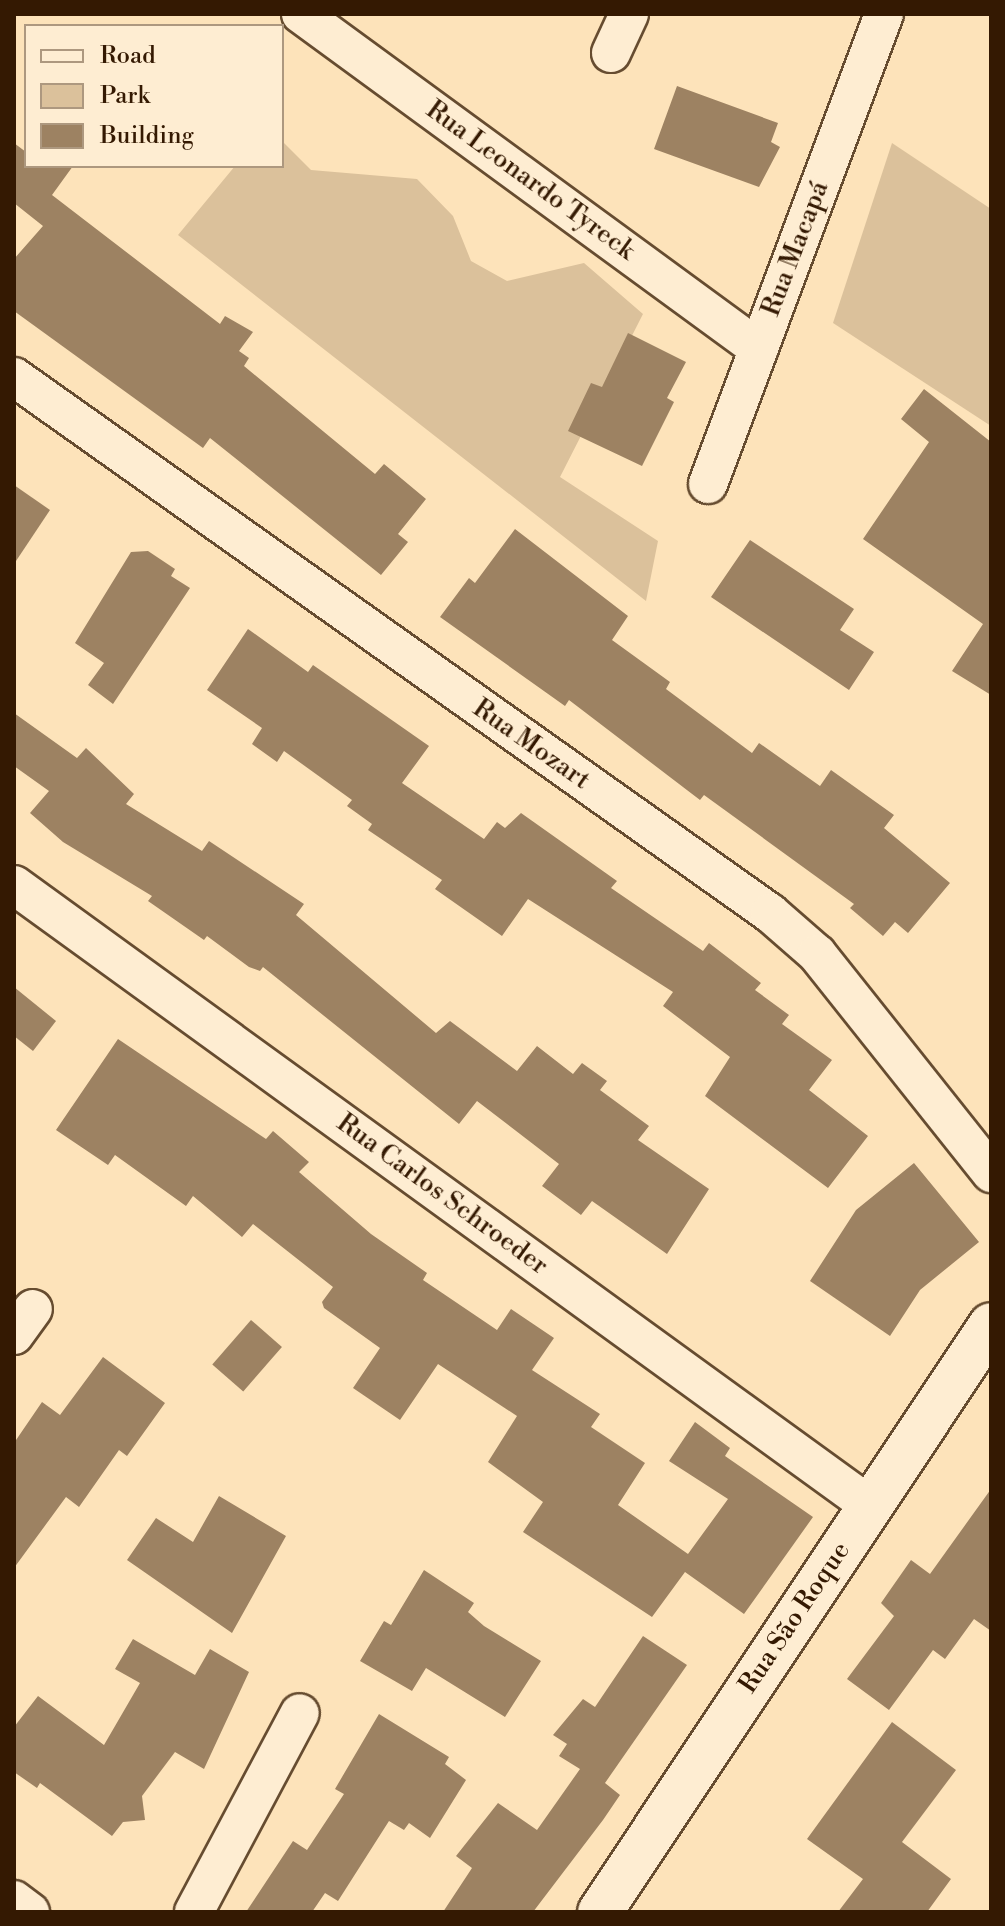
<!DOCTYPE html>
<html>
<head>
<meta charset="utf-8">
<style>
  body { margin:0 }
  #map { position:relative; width:1005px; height:1926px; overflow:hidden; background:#fde3ba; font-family:"Libre Bodoni",serif }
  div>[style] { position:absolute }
  .green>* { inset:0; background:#dbc19b }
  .building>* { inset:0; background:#9d8262; transform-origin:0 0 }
  .roads { filter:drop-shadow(2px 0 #664c30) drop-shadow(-2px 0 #664c30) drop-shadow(0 2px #664c30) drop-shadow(0 -2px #664c30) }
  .minor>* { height:38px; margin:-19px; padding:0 19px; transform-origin:19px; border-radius:19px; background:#feedd2 }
  .tertiary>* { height:44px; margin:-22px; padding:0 22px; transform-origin:22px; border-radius:22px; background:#feedd2 }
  span { translate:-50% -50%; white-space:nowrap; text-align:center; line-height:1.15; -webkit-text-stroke:6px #feedd2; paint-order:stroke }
  .street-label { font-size:26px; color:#341902 }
  .frame { position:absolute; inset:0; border:16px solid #341902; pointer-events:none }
  .legend { position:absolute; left:24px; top:24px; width:260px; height:144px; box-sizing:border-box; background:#feedd2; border:2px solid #ad987f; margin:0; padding:10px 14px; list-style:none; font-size:24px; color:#341902 }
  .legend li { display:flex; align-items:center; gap:16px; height:40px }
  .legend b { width:40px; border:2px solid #ad987f }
</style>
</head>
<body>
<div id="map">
  <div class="green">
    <div style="clip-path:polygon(282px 141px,311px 170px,417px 179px,453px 216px,471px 261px,507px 281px,584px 263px,643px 314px,560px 477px,658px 541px,646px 601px,178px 235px,235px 166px,282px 166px)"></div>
    <div style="clip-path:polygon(892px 143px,991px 209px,991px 426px,833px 323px)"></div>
  </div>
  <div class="building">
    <div style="clip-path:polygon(677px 86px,778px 123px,771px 142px,780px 147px,759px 187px,654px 149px)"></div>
    <div style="clip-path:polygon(14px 143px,26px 152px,26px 166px,73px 166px,52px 195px,220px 324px,225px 316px,253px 332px,239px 351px,249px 358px,244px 366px,375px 474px,384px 464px,426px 499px,398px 534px,408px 542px,381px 575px,210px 438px,203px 448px,14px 311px,14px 259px,43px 226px,14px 203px)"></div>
    <div style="clip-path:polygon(628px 333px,686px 362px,667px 398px,674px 402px,642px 466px,568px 431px,591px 383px,602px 387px)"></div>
    <div style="clip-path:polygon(924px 389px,991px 442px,991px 695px,952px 671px,983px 624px,863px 539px,929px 442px,901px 419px)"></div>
    <div style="clip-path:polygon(14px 485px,50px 510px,14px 564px)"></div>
    <div style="clip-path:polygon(515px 529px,628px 616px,612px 640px,670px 682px,666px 689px,752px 753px,759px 743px,820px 786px,831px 770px,894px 815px,884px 828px,950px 883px,908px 933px,895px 922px,883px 936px,850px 908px,854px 904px,704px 795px,700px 800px,569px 700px,565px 706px,440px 617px,469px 578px,475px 583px)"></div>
    <div style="clip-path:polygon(750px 540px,854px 609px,840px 630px,874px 652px,849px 690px,711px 597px)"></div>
    <div style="clip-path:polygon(148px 551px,175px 569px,171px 576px,190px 588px,113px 704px,88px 685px,104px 663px,75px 643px,131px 552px)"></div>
    <div style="clip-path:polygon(248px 629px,308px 672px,313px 665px,429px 746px,402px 783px,484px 839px,497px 822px,505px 828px,521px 813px,617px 881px,611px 888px,703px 951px,709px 943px,761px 983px,755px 990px,789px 1015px,782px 1024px,832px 1060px,809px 1090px,868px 1136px,828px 1188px,705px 1096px,730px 1057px,663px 1006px,673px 992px,528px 899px,502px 936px,435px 889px,442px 880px,368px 830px,372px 824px,347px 806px,352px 800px,284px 751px,277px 762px,252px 744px,262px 728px,207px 690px)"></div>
    <div style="clip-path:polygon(14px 713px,77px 758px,86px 748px,134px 794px,126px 804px,202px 851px,209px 841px,304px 904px,296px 915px,436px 1033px,450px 1021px,517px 1071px,537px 1046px,573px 1074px,582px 1063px,607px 1081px,600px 1090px,649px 1126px,638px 1140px,709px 1189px,667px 1254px,592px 1201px,581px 1215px,542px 1186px,559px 1164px,477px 1101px,459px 1124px,263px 967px,260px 971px,249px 967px,207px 936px,204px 940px,148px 901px,152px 896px,63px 842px,30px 813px,49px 791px,14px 766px)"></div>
    <div style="clip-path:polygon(14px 987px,56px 1021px,33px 1051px,14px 1036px)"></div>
    <div style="clip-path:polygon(118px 1039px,266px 1139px,273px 1131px,309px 1162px,299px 1172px,371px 1234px,427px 1273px,423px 1280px,497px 1330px,511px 1309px,554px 1338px,532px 1370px,600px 1414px,591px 1427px,645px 1463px,618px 1505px,688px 1554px,728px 1499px,669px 1461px,695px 1422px,730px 1448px,725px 1456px,813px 1517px,744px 1614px,685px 1572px,652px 1617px,523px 1532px,543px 1502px,488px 1462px,517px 1416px,438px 1364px,400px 1420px,353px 1388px,380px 1348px,324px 1308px,322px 1302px,333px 1287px,253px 1224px,242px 1237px,193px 1196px,186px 1206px,115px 1155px,108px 1165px,56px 1130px)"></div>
    <div style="clip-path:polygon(914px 1163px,979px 1242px,920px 1290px,890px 1336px,810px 1281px,856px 1210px)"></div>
    <div style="left:251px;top:1320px;width:41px;height:59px;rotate:41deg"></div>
    <div style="clip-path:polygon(103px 1357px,165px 1403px,127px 1456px,119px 1450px,79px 1507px,66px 1497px,14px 1568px,14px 1443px,42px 1402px,60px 1415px)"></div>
    <div style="clip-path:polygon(991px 1489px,991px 1631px,974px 1619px,945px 1659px,933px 1650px,889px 1710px,847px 1679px,894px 1616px,881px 1603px,911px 1560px,930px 1574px)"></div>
    <div style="clip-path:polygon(219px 1496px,286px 1536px,232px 1633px,127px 1560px,156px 1518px,193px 1542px)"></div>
    <div style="clip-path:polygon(424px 1570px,474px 1603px,468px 1612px,484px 1626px,541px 1661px,505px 1717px,426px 1668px,412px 1691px,360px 1661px,384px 1621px,391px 1625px)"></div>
    <div style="clip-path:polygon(643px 1636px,687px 1665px,605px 1783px,620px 1795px,603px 1820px,533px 1912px,443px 1912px,472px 1868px,456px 1856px,498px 1803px,537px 1830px,580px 1769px,559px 1756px,567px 1744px,553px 1735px,583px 1699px,595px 1707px)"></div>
    <div style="clip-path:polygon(133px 1639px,195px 1675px,210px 1649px,249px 1672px,204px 1769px,175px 1752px,142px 1796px,145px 1820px,123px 1822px,112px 1836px,40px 1783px,37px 1788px,14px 1772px,14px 1727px,38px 1696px,104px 1745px,140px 1683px,115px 1669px)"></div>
    <div style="clip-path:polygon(379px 1714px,449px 1757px,445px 1764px,466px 1780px,430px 1838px,409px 1823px,404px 1830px,389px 1821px,338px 1901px,325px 1893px,312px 1912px,246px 1912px,293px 1841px,307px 1850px,344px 1794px,335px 1789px)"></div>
    <div style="clip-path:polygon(892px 1722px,956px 1770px,902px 1842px,951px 1879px,927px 1912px,838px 1912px,863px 1879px,807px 1839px)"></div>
  </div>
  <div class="roads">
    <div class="minor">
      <div style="left:301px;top:14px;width:567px;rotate:36.18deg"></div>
      <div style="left:611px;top:53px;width:43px;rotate:-65.2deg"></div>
      <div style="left:14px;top:377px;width:927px;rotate:35.34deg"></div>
      <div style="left:770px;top:913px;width:62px;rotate:41.1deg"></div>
      <div style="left:817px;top:954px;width:280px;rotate:51.5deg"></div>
      <div style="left:708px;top:484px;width:502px;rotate:-69.47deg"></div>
      <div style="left:14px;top:885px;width:1056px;rotate:35.95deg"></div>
      <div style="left:14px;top:1335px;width:32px;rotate:-54deg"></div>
      <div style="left:14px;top:1900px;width:20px;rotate:37deg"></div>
      <div style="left:194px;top:1912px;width:225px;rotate:-62deg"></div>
    </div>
    <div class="tertiary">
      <div style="left:600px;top:1912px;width:705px;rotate:-56.33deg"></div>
    </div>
  </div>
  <div class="street-label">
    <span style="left:530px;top:181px;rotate:36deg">Rua Leonardo Tyreck</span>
    <span style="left:796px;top:249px;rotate:-69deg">Rua Macapá</span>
    <span style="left:531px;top:745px;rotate:35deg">Rua Mozart</span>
    <span style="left:442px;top:1195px;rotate:36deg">Rua Carlos Schroeder</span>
    <span style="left:795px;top:1618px;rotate:-56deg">Rua São Roque</span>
  </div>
  <div class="frame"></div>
  <ul class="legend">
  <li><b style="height:10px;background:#feedd2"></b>Road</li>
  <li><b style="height:22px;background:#dbc19b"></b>Park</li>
  <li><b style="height:22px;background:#9d8262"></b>Building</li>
  </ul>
</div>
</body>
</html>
